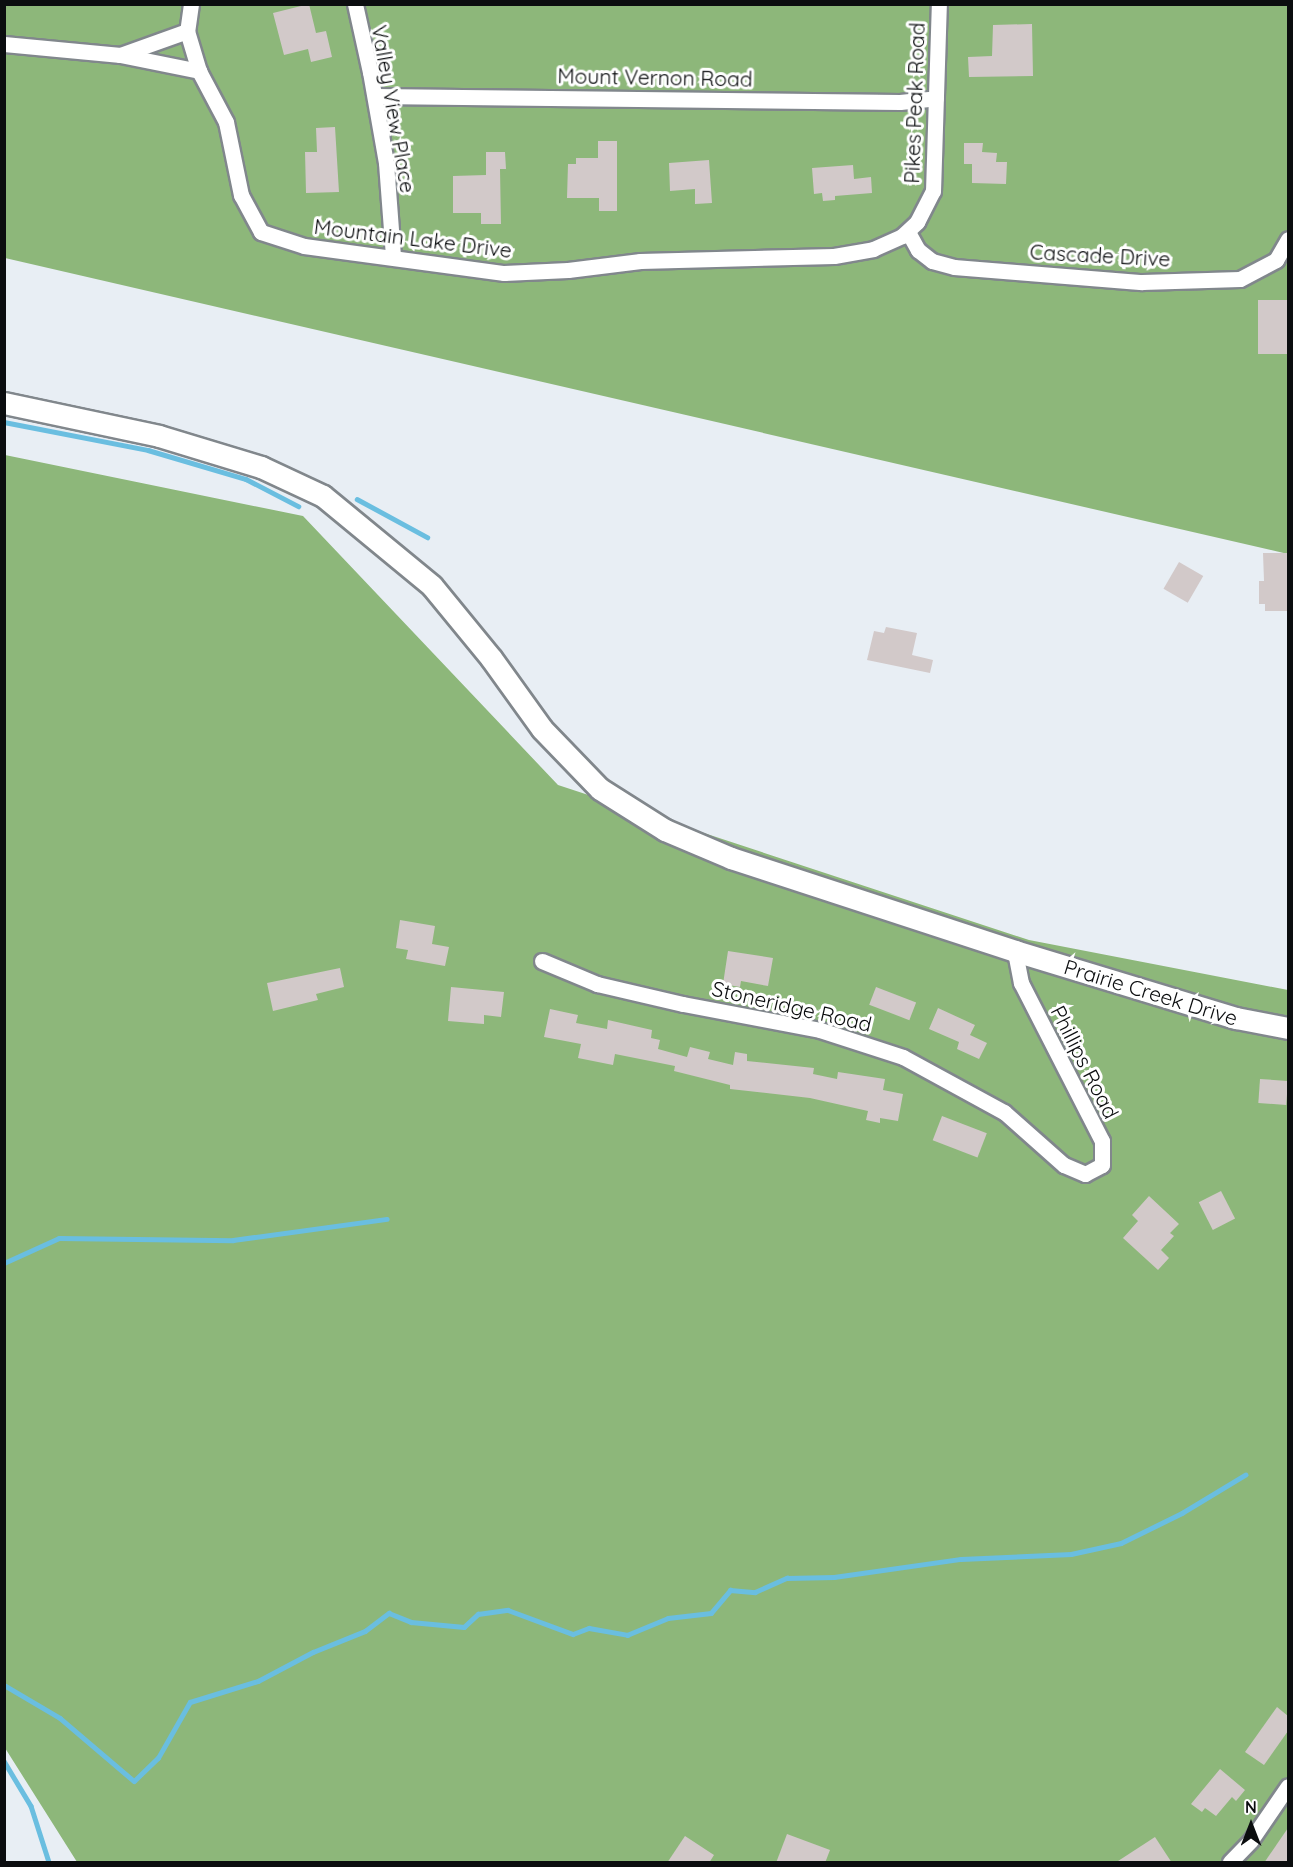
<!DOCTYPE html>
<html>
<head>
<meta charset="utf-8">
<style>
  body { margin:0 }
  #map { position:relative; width:1293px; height:1867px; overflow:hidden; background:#e8eef4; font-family:Quicksand,sans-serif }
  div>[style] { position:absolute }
  .forest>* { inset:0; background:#8db77a }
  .stream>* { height:4.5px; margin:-2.25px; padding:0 2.25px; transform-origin:2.25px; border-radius:2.25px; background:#6abee0 }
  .building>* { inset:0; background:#d2c9c9; transform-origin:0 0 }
  .roads { filter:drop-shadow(2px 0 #81878c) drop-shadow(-2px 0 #81878c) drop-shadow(0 2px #81878c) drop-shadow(0 -2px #81878c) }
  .minor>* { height:15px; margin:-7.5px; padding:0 7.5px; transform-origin:7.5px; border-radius:7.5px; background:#fff }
  .secondary>* { height:21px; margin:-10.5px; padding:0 10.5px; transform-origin:10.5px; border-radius:10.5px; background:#fff }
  span { translate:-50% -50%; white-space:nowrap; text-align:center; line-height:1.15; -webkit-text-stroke:6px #fff; paint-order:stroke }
  .street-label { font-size:21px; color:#0b0d0f }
  .frame { position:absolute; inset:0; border:6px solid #0b0d0f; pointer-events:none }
  .north { position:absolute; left:1221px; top:1795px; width:60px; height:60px; -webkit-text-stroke:4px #fff; paint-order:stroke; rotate:0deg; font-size:16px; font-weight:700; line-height:24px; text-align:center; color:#0b0d0f }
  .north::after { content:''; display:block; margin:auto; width:21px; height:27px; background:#0b0d0f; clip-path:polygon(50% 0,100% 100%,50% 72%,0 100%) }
</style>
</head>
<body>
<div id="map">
  <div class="forest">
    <div style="clip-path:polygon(5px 5px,1288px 5px,1288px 554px,5px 258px)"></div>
    <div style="clip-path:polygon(5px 455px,303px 516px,558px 785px,1029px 940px,1288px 990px,1288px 1862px,77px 1862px,5px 1748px)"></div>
  </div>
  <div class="stream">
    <div style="left:4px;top:422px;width:147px;rotate:11deg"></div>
    <div style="left:148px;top:450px;width:102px;rotate:16.5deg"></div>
    <div style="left:246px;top:479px;width:59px;rotate:27.4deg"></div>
    <div style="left:357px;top:499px;width:80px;rotate:28.5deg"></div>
    <div style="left:4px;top:1263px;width:60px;rotate:-24.4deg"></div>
    <div style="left:59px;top:1238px;width:174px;rotate:0.7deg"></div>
    <div style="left:233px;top:1240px;width:155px;rotate:-7.8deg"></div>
    <div style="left:4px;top:1685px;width:65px;rotate:30.5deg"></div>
    <div style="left:60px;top:1718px;width:97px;rotate:40.4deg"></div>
    <div style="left:134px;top:1781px;width:33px;rotate:-44deg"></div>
    <div style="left:158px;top:1758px;width:64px;rotate:-60.3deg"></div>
    <div style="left:190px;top:1702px;width:71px;rotate:-17.2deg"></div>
    <div style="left:258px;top:1681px;width:62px;rotate:-27.8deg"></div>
    <div style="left:313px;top:1652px;width:56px;rotate:-22deg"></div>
    <div style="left:365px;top:1631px;width:30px;rotate:-37deg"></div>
    <div style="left:389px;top:1613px;width:24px;rotate:22deg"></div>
    <div style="left:411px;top:1622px;width:53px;rotate:5.4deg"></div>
    <div style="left:464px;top:1627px;width:19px;rotate:-43deg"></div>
    <div style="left:478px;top:1614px;width:30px;rotate:-8deg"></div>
    <div style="left:508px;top:1610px;width:69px;rotate:20.3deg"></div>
    <div style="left:573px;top:1634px;width:17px;rotate:-21deg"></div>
    <div style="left:589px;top:1628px;width:39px;rotate:10deg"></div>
    <div style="left:627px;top:1635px;width:44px;rotate:-22.5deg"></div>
    <div style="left:668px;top:1618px;width:43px;rotate:-6.6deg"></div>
    <div style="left:711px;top:1613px;width:30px;rotate:-50deg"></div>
    <div style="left:730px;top:1590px;width:25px;rotate:5deg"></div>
    <div style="left:755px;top:1592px;width:35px;rotate:-24deg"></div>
    <div style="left:787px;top:1578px;width:47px;rotate:-1.2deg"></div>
    <div style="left:834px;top:1577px;width:128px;rotate:-8.1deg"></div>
    <div style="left:961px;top:1559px;width:110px;rotate:-2.6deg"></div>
    <div style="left:1071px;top:1554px;width:51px;rotate:-12.4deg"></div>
    <div style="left:1121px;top:1543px;width:68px;rotate:-26.2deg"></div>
    <div style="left:1182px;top:1513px;width:74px;rotate:-31.1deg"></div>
    <div style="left:4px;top:1761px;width:52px;rotate:59deg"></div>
    <div style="left:31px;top:1806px;width:59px;rotate:72.2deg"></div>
  </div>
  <div class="building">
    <div style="clip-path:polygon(309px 4px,316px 33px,326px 31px,332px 57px,311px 62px,308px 49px,284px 55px,273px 13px)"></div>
    <div style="clip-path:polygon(1032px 24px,1033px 76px,969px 77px,968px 57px,992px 56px,993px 25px)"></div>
    <div style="clip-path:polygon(335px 127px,339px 192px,306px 193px,305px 152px,317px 152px,316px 128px)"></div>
    <div style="clip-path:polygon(598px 141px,617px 141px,617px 211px,599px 211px,599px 198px,567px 198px,568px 164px,576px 164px,576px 158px,598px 158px)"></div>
    <div style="clip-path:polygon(964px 143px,983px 143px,982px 152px,997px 153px,996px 162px,1007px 162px,1006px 184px,972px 183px,972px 164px,964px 164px)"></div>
    <div style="clip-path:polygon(486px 152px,505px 152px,506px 169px,500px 169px,501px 224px,481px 224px,481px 213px,453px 213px,453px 176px,486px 175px)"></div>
    <div style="clip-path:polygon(709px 160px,712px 203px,695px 204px,695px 189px,670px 191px,669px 163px)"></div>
    <div style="clip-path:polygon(853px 165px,854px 179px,871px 177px,872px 193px,835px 196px,835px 200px,823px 201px,822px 193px,814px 194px,812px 168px)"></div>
    <div style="left:1288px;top:300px;width:54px;height:30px;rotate:90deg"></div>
    <div style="clip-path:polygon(1263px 553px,1288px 553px,1288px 611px,1265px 611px,1265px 604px,1259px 604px,1259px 581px,1264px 581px)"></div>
    <div style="left:1179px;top:562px;width:28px;height:31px;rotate:30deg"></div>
    <div style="clip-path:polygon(886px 627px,917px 633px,912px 655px,933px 660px,930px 673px,867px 660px,874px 631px,884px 633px)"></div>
    <div style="clip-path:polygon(400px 920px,435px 926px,432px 944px,449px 947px,445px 966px,406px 959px,408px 950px,396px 948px)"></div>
    <div style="clip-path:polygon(728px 951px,773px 958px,768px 986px,741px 981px,740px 987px,723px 984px)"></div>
    <div style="clip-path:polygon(340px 968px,344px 987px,316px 994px,318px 1000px,273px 1011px,267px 983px)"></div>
    <div style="clip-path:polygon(451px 987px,504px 992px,501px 1017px,484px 1015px,484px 1024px,448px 1021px)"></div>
    <div style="left:876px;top:987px;width:43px;height:19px;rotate:21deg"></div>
    <div style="clip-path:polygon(938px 1008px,975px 1025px,970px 1035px,987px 1043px,979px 1059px,957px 1049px,959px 1042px,929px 1029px)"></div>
    <div style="clip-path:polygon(550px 1009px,578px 1015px,576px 1023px,607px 1029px,608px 1020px,652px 1030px,651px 1038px,660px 1040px,658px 1049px,687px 1057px,690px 1047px,710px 1052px,708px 1059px,733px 1065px,735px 1052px,747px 1054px,747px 1061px,814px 1068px,813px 1074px,837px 1079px,838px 1072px,885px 1079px,883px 1090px,903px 1094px,898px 1121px,880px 1118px,880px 1123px,866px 1120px,868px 1111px,810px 1098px,730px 1089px,730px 1085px,674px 1071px,675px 1066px,615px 1054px,613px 1065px,578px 1058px,581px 1044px,544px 1037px)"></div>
    <div style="left:1260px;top:1079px;width:28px;height:24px;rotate:4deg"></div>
    <div style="left:942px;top:1116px;width:48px;height:26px;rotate:21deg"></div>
    <div style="left:1221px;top:1191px;width:31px;height:25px;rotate:63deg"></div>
    <div style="clip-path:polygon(1149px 1196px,1179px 1224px,1170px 1233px,1174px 1236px,1161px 1250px,1169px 1258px,1158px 1270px,1123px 1238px,1138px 1221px,1132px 1215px)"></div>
    <div style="clip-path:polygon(1277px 1707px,1288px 1716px,1288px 1731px,1264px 1765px,1245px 1752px)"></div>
    <div style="clip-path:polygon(1220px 1769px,1245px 1790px,1236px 1801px,1232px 1797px,1216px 1816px,1205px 1808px,1202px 1812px,1191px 1804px)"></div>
    <div style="clip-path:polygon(1288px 1828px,1288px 1863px,1264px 1863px)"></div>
    <div style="clip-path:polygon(787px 1834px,830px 1850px,825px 1863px,776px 1863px)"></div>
    <div style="clip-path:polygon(685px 1836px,714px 1855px,709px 1863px,667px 1863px)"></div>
    <div style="clip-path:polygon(1155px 1837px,1172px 1863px,1115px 1863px)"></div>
  </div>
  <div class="roads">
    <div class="minor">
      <div style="left:191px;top:4px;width:27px;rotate:98deg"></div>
      <div style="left:187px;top:31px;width:42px;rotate:73.3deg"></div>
      <div style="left:199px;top:71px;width:58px;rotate:62.1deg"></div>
      <div style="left:226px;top:122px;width:75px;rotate:78.4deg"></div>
      <div style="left:241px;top:195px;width:42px;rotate:61.6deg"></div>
      <div style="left:261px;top:232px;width:45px;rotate:18deg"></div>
      <div style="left:304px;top:246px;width:202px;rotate:7.7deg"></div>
      <div style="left:504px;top:273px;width:64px;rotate:-2.7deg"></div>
      <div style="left:568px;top:270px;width:73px;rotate:-7.1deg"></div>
      <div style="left:640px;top:261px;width:194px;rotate:-1.5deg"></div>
      <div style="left:834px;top:256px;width:40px;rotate:-10deg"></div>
      <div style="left:873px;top:249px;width:32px;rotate:-24deg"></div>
      <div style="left:902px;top:236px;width:21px;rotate:-43deg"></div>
      <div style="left:917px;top:222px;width:35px;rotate:-63deg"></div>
      <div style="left:933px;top:191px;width:187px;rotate:-88.2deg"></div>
      <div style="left:355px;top:4px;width:70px;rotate:77.6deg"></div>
      <div style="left:370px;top:72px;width:92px;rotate:80deg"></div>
      <div style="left:386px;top:163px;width:94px;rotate:85.7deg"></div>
      <div style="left:4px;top:44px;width:117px;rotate:5.4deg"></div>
      <div style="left:120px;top:55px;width:71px;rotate:-19.7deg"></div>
      <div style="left:120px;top:55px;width:81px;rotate:11.4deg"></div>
      <div style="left:375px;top:96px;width:525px;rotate:0.65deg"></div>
      <div style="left:900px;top:102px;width:36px;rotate:-6deg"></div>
      <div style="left:908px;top:232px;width:21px;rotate:61deg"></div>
      <div style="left:918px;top:250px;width:18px;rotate:38deg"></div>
      <div style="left:932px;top:261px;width:23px;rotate:15deg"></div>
      <div style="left:954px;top:267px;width:189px;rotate:4.6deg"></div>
      <div style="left:1142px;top:282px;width:98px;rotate:-1.8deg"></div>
      <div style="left:1240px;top:279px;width:41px;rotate:-27.8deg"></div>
      <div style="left:1276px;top:260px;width:24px;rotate:-60deg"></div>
      <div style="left:542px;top:961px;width:60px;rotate:22.7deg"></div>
      <div style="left:597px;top:984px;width:88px;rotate:13.1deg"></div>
      <div style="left:683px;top:1004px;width:139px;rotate:10.7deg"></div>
      <div style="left:820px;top:1030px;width:87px;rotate:18deg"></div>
      <div style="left:903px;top:1057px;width:115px;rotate:28.6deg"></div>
      <div style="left:1004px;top:1112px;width:80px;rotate:41.5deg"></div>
      <div style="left:1064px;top:1165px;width:23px;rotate:23deg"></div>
      <div style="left:1085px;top:1174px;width:19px;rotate:-28deg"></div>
      <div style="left:1102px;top:1165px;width:24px;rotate:-90deg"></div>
      <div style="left:1102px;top:1141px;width:178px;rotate:-117.1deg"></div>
      <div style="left:1021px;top:983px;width:33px;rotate:-101deg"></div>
      <div style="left:1230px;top:1862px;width:30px;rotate:-46deg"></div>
      <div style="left:1251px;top:1840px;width:65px;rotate:-55.6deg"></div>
    </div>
    <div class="secondary">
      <div style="left:4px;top:403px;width:158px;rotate:12deg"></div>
      <div style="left:159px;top:436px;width:107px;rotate:16.9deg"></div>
      <div style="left:261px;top:467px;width:68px;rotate:25.1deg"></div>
      <div style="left:323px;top:496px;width:141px;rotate:39.5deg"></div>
      <div style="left:432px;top:586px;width:93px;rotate:50.7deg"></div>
      <div style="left:491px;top:658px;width:87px;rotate:54.3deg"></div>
      <div style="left:542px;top:729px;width:83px;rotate:46deg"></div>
      <div style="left:600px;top:789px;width:77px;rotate:32.2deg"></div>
      <div style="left:665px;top:830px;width:72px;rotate:23deg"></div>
      <div style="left:731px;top:858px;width:299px;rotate:18.1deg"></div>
      <div style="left:1015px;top:951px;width:231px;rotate:16.9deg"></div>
      <div style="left:1236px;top:1018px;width:53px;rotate:10.9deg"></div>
    </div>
  </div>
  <div class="street-label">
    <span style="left:655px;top:77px;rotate:1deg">Mount Vernon Road</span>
    <span style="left:914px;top:103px;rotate:-88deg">Pikes Peak Road</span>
    <span style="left:394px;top:109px;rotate:80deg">Valley View Place</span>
    <span style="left:413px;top:238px;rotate:7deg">Mountain Lake Drive</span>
    <span style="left:1100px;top:255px;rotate:3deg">Cascade Drive</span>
    <span style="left:1151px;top:992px;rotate:17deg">Prairie Creek Drive</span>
    <span style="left:792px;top:1006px;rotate:13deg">Stoneridge Road</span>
    <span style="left:1085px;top:1062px;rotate:63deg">Phillips Road</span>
  </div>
  <div class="frame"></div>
  <div class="north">N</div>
</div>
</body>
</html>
